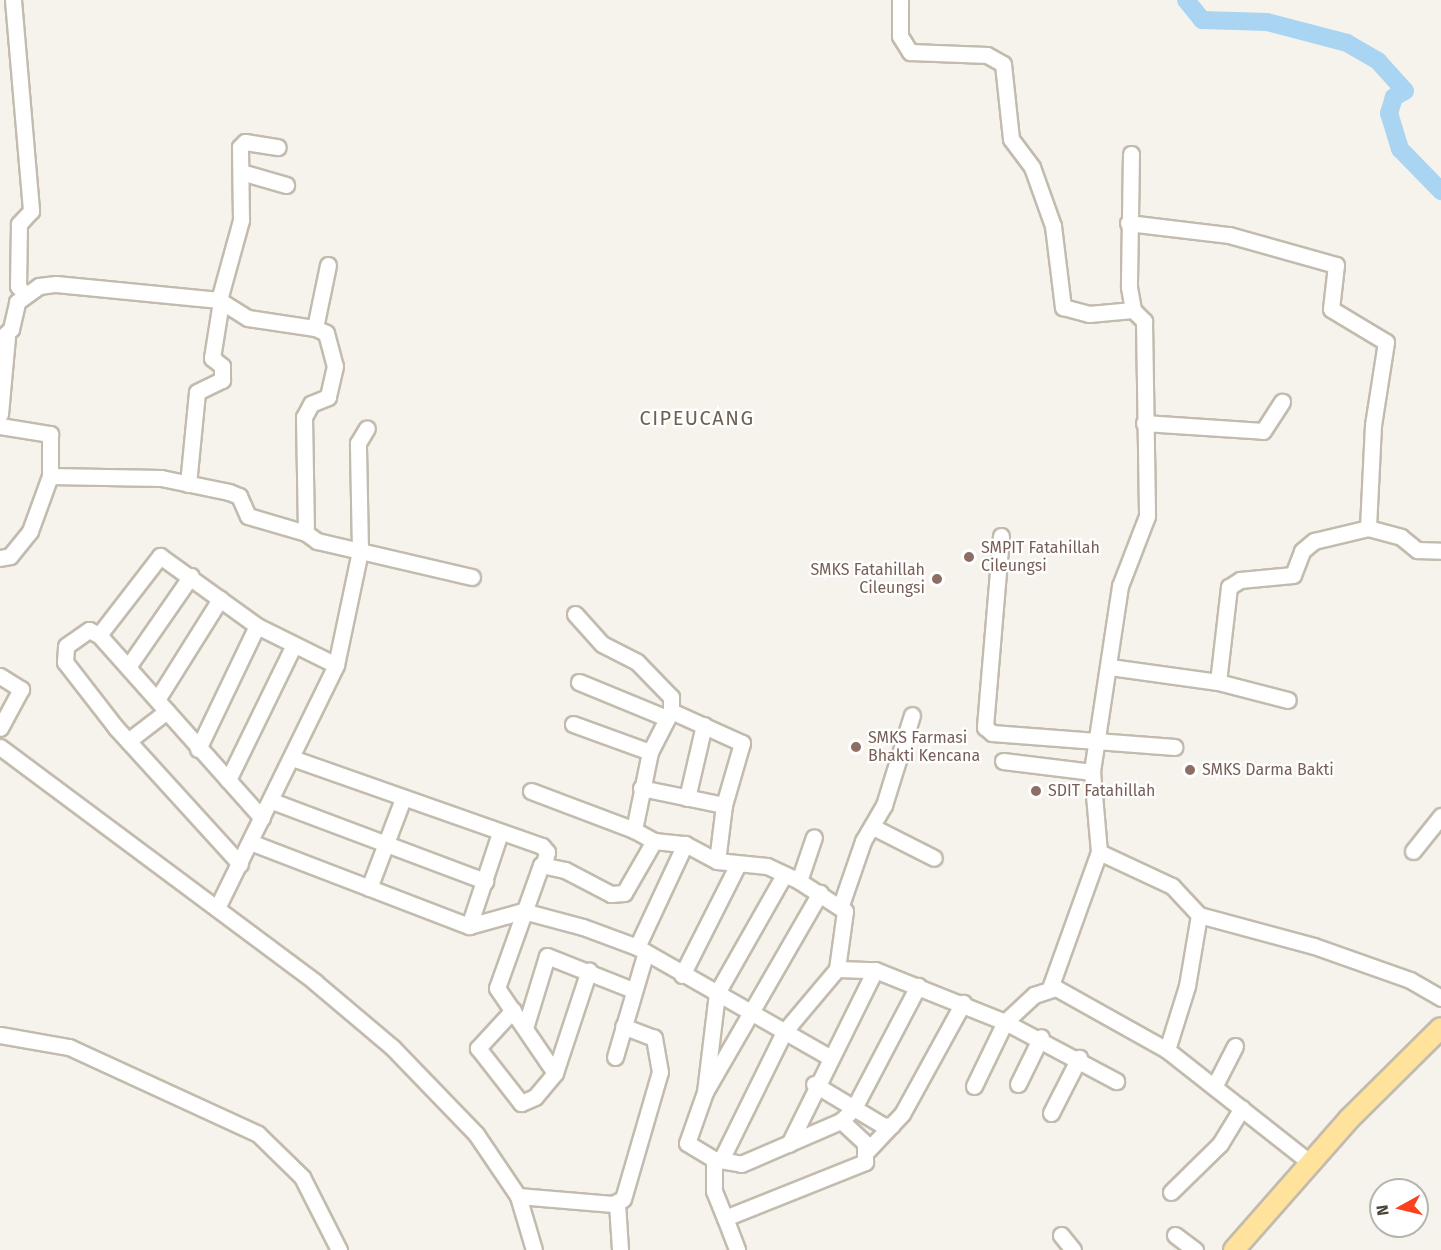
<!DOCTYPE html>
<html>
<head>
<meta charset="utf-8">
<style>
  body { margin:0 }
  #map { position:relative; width:1441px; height:1250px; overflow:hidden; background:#f6f3ec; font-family:"Fira Sans",sans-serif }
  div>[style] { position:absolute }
  .river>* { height:18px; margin:-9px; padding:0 9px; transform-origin:9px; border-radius:9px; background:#a9d4f2 }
  .roads { filter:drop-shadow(2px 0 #c2bbae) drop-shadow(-2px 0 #c2bbae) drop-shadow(0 2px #c2bbae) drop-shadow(0 -2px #c2bbae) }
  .minor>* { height:15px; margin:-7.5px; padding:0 7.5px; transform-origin:7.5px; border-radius:7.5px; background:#fff }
  .major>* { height:20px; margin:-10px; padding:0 10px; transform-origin:10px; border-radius:10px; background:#ffe39c }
  .dots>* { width:16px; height:16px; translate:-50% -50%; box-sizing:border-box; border:3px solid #fff; border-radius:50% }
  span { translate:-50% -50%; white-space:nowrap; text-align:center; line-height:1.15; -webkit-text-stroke:4.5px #fff; paint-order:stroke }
  .education-label { font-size:16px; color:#785e54 }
  .left { translate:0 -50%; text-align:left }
  .right { translate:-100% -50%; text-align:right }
  .quarter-label { font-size:20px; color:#6e6250; letter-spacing:1.5px }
  .north { position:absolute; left:1369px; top:1178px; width:60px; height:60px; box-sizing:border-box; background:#fff; border:2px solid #b7b4b0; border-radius:50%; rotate:262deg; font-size:16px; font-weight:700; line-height:24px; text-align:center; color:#4b4439 }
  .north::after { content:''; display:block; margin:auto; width:21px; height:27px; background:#fc3f1d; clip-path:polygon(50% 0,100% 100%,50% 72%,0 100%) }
</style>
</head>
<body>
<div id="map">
  <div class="river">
    <div style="left:1186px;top:0;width:26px;rotate:51deg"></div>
    <div style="left:1202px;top:20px;width:65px;rotate:1.8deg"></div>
    <div style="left:1267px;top:22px;width:83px;rotate:14.7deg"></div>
    <div style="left:1347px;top:43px;width:36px;rotate:30deg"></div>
    <div style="left:1378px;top:61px;width:40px;rotate:48deg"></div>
    <div style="left:1405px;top:91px;width:13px;rotate:151deg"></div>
    <div style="left:1394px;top:97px;width:17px;rotate:107deg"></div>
    <div style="left:1389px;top:113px;width:38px;rotate:73deg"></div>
    <div style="left:1400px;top:149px;width:59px;rotate:45.7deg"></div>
  </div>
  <div class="roads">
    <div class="minor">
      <div style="left:13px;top:0;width:212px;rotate:85.1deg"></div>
      <div style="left:31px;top:211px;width:18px;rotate:133deg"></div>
      <div style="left:19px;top:224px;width:62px;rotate:90.9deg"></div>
      <div style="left:18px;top:286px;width:11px;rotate:52deg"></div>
      <div style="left:900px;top:0;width:36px;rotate:90deg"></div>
      <div style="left:900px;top:36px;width:19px;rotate:58deg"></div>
      <div style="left:910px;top:52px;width:77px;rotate:2.2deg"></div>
      <div style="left:987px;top:55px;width:18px;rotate:29deg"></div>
      <div style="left:1003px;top:64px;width:75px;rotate:83.9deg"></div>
      <div style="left:1011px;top:139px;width:35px;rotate:53deg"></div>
      <div style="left:1032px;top:167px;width:63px;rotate:70.4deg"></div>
      <div style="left:1053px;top:226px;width:82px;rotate:83deg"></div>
      <div style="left:1063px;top:307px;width:27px;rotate:15deg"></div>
      <div style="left:1089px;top:314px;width:44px;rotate:-5.2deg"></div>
      <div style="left:1131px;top:154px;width:133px;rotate:90.9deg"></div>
      <div style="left:1129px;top:287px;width:23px;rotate:80deg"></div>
      <div style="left:1133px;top:310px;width:16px;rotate:45deg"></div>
      <div style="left:1144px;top:321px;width:195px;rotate:89.1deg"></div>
      <div style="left:1147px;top:516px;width:75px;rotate:111.1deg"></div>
      <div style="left:1120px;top:586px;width:188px;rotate:98.6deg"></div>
      <div style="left:1092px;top:772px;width:80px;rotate:85deg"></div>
      <div style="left:1099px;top:852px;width:81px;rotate:25deg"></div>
      <div style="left:1172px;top:886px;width:40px;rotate:47deg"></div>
      <div style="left:1199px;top:915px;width:72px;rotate:99.6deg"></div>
      <div style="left:1187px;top:986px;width:67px;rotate:107.4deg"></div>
      <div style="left:241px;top:172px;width:47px;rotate:16.1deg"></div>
      <div style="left:1128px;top:223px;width:102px;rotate:6.8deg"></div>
      <div style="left:1229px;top:235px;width:111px;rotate:15.7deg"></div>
      <div style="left:1336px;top:265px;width:44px;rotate:96.5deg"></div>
      <div style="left:1331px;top:309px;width:64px;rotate:31deg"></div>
      <div style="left:1386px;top:342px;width:84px;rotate:98.9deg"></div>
      <div style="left:1373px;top:425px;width:103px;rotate:92.8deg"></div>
      <div style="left:328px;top:265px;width:64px;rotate:101.7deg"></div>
      <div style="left:315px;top:328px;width:12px;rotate:24deg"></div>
      <div style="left:326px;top:333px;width:34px;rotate:75deg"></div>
      <div style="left:335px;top:366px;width:32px;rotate:103deg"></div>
      <div style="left:328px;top:397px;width:18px;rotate:158deg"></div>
      <div style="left:311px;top:404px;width:15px;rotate:118deg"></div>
      <div style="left:304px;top:417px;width:116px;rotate:89deg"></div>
      <div style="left:306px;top:533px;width:14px;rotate:36deg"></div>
      <div style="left:317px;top:541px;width:159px;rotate:13.1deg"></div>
      <div style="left:219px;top:300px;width:83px;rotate:-74.6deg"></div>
      <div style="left:241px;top:220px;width:73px;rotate:-90.8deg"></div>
      <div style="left:240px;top:147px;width:7px;rotate:-45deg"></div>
      <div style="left:245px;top:142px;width:33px;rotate:9deg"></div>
      <div style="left:0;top:339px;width:15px;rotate:-42deg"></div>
      <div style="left:11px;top:329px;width:28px;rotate:-77deg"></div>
      <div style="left:17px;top:302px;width:27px;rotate:-36deg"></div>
      <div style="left:39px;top:286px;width:17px;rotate:-7deg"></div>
      <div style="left:56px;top:284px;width:164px;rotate:5.6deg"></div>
      <div style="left:219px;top:300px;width:34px;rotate:32deg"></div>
      <div style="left:248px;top:318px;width:68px;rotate:8.5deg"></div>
      <div style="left:0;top:414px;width:77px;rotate:-84.8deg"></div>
      <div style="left:1144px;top:423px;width:119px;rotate:3.8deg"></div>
      <div style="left:1263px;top:431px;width:35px;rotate:-57deg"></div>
      <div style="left:0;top:426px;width:51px;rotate:9.1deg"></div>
      <div style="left:50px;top:434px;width:42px;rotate:90deg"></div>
      <div style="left:188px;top:484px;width:92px;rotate:-84.4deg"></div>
      <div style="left:197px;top:392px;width:28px;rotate:-26deg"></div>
      <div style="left:222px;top:380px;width:14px;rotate:-90deg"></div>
      <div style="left:222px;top:366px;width:13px;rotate:-141deg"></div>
      <div style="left:212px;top:358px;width:58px;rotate:-81deg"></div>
      <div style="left:1001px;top:536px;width:192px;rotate:94.8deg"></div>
      <div style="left:985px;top:727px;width:9px;rotate:41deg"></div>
      <div style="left:992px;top:733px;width:183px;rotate:4.4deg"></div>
      <div style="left:0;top:558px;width:10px;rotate:-11deg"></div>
      <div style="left:10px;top:556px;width:32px;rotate:-51deg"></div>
      <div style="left:30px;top:531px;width:59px;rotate:-70deg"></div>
      <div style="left:50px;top:476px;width:111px;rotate:1deg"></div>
      <div style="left:161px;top:478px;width:69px;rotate:11.6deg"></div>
      <div style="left:229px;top:492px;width:11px;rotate:22deg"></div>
      <div style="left:239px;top:496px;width:22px;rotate:66deg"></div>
      <div style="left:248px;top:516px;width:60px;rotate:16.3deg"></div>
      <div style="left:575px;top:614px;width:40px;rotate:48deg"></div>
      <div style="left:602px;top:644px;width:39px;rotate:27deg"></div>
      <div style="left:637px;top:662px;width:49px;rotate:45.8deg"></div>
      <div style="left:671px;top:697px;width:14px;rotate:90deg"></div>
      <div style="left:671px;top:711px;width:46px;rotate:117.1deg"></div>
      <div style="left:650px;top:752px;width:80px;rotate:101.6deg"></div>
      <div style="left:634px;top:830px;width:23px;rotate:29deg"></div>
      <div style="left:99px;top:635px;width:100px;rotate:-52.3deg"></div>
      <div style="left:160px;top:556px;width:120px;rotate:35.8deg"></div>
      <div style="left:257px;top:626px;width:88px;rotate:26.3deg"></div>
      <div style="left:130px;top:664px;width:107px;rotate:-55.3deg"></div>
      <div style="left:1110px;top:667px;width:109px;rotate:7.9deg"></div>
      <div style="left:1218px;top:682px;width:96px;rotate:-83.4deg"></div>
      <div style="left:1229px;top:587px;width:13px;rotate:-32deg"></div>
      <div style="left:1240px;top:580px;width:53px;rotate:-5.4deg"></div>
      <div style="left:1293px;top:575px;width:26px;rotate:-69deg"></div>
      <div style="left:1302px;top:551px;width:16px;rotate:-40deg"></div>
      <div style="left:1314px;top:541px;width:56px;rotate:-13.5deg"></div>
      <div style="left:1368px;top:528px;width:34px;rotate:15deg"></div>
      <div style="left:1401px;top:537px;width:21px;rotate:39deg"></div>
      <div style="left:1417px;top:550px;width:24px;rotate:2deg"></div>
      <div style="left:0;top:676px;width:25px;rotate:32deg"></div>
      <div style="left:21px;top:689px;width:44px;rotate:118.3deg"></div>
      <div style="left:579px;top:682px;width:92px;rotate:22.4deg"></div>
      <div style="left:1218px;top:682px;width:72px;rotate:14.4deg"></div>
      <div style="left:158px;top:698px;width:117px;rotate:-57.9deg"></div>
      <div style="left:671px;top:711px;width:78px;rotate:24.3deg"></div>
      <div style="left:742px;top:743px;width:65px;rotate:106.2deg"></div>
      <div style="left:724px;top:805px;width:56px;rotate:97.1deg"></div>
      <div style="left:573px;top:724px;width:82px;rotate:20deg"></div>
      <div style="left:128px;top:741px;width:49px;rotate:-37.6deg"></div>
      <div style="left:0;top:747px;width:393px;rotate:36.7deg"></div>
      <div style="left:315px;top:982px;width:101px;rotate:40.2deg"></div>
      <div style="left:392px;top:1047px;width:121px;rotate:46deg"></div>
      <div style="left:476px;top:1134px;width:75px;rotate:55.9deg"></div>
      <div style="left:518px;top:1196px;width:56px;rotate:73.5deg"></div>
      <div style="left:198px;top:749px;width:136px;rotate:-64.4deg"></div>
      <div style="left:292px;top:758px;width:265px;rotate:19.4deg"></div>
      <div style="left:542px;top:846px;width:8px;rotate:50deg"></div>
      <div style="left:547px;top:852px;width:12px;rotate:104deg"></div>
      <div style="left:1003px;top:761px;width:90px;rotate:7deg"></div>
      <div style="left:228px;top:780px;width:148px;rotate:-64deg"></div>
      <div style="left:641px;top:788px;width:85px;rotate:11.6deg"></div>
      <div style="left:531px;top:791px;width:110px;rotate:20.7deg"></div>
      <div style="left:687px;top:798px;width:75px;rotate:-76.9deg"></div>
      <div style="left:272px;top:801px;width:228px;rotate:20.6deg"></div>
      <div style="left:873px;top:827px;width:68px;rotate:26.9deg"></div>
      <div style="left:250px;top:842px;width:235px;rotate:21deg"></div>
      <div style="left:469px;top:926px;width:56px;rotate:-15.5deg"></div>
      <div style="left:523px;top:911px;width:62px;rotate:14.9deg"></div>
      <div style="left:583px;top:927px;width:58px;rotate:20.3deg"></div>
      <div style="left:637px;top:947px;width:221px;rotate:29.8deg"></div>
      <div style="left:1413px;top:851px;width:45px;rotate:-51.3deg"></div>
      <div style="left:240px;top:864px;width:183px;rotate:-132.3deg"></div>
      <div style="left:117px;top:729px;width:85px;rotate:-127.8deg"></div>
      <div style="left:65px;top:662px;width:16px;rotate:-86deg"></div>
      <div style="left:66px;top:646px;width:28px;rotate:-35deg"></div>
      <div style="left:89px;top:630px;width:11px;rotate:27deg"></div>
      <div style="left:99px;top:635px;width:245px;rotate:48.3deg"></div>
      <div style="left:784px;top:875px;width:136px;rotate:119.6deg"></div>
      <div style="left:717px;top:993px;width:100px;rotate:96.9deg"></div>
      <div style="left:705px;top:1092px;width:54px;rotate:109.4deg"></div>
      <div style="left:687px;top:1143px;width:31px;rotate:31deg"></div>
      <div style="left:714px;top:1159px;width:27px;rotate:10deg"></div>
      <div style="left:741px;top:1164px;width:109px;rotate:-23.3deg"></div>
      <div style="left:841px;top:1121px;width:18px;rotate:-45deg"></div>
      <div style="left:854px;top:1108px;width:138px;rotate:-62.3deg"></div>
      <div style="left:799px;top:881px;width:46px;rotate:-71.2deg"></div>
      <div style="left:369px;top:888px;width:93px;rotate:-69.2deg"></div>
      <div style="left:841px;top:905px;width:68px;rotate:-71deg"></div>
      <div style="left:863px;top:841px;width:42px;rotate:-59.7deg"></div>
      <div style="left:884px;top:805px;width:94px;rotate:-72.7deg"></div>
      <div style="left:217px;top:908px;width:271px;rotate:-63.9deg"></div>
      <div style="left:336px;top:665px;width:116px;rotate:-78.1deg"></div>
      <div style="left:360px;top:551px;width:108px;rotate:-91.1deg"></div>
      <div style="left:358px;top:443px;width:17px;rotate:-59deg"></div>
      <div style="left:1199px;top:915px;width:119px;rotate:15.1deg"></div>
      <div style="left:1314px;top:946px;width:102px;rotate:19.5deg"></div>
      <div style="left:1410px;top:980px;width:36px;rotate:30deg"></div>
      <div style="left:469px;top:926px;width:98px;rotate:-71.6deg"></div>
      <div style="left:637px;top:947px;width:114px;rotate:-65deg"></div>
      <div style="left:837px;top:969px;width:38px;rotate:2deg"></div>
      <div style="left:875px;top:970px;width:140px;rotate:21.8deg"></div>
      <div style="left:1005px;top:1022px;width:40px;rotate:-43deg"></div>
      <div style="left:1034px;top:995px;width:23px;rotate:-18deg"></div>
      <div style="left:1056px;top:988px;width:127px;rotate:29.2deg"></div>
      <div style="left:1167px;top:1050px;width:184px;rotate:38.2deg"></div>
      <div style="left:682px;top:975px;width:124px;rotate:-63.2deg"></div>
      <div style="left:1050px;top:988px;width:145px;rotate:-70.2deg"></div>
      <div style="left:513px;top:1010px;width:52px;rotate:132.6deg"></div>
      <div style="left:478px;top:1048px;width:70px;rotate:52deg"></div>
      <div style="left:521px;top:1103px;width:15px;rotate:-23deg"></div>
      <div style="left:535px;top:1097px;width:31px;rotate:-50deg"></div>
      <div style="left:555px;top:1073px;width:108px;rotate:-71.7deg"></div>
      <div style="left:525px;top:1028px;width:75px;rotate:-73deg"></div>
      <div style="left:547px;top:956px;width:92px;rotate:21.6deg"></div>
      <div style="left:0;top:1035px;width:70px;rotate:9.9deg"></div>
      <div style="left:69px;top:1047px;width:208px;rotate:24.7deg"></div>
      <div style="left:258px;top:1134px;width:62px;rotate:44.3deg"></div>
      <div style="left:302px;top:1177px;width:82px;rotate:63.1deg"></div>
      <div style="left:615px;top:1057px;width:109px;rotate:-73.6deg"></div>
      <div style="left:555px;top:1073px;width:103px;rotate:-124.3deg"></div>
      <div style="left:497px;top:988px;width:131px;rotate:-70.3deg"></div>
      <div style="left:541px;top:865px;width:25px;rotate:12deg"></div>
      <div style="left:565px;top:870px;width:52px;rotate:27.6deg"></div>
      <div style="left:611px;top:894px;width:13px;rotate:-4deg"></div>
      <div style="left:624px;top:893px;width:60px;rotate:-60deg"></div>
      <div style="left:654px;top:841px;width:31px;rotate:6deg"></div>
      <div style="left:685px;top:844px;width:36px;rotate:28deg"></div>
      <div style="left:717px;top:861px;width:50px;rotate:5.7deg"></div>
      <div style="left:767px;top:866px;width:35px;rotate:25deg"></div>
      <div style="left:799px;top:881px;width:55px;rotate:33.1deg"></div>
      <div style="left:845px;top:911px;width:59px;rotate:97.9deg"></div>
      <div style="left:837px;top:969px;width:82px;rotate:130.1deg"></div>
      <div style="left:784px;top:1032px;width:143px;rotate:116.2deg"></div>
      <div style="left:814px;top:1084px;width:82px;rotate:31deg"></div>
      <div style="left:884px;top:1126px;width:8px;rotate:-7deg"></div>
      <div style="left:1018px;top:1084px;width:52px;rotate:-63.9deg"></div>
      <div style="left:974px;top:1086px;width:71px;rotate:-64.2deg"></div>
      <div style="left:1005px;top:1022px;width:126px;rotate:28deg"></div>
      <div style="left:1214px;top:1087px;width:46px;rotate:-62.9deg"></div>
      <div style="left:705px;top:1092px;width:230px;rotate:-60deg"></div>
      <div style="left:1051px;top:1113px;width:62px;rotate:-63deg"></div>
      <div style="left:789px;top:1144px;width:194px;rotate:-63.7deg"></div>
      <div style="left:867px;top:1151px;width:51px;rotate:-46.6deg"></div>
      <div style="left:902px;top:1114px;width:127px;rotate:-61.2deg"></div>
      <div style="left:714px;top:1159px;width:32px;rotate:90deg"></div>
      <div style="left:714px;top:1191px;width:29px;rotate:68deg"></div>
      <div style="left:725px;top:1218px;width:151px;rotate:-21.8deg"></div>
      <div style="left:865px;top:1162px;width:19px;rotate:-90deg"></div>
      <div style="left:865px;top:1143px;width:33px;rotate:-137deg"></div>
      <div style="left:1171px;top:1192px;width:69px;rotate:-44.4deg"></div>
      <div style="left:1220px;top:1144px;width:42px;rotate:-58.6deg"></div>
      <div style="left:518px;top:1196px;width:95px;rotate:4.8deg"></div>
      <div style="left:613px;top:1204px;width:11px;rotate:-27deg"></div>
      <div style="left:623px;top:1199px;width:132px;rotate:-73.8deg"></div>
      <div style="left:660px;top:1072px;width:35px;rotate:-100deg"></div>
      <div style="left:654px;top:1038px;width:33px;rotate:-159deg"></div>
      <div style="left:617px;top:1203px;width:47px;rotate:86.3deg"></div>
      <div style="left:725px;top:1218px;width:34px;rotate:69deg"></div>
      <div style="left:1061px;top:1235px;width:19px;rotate:51deg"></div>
      <div style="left:1175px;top:1235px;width:25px;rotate:37deg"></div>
    </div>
    <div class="major">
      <div style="left:1234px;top:1250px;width:174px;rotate:-48.7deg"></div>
      <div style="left:1349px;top:1119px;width:129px;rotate:-44.7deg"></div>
    </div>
  </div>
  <div class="dots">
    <div style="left:969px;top:557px;background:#8d6e63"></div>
    <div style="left:937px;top:579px;background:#8d6e63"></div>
    <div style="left:856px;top:747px;background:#8d6e63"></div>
    <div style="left:1190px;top:770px;background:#8d6e63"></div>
    <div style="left:1036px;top:791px;background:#8d6e63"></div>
  </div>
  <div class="education-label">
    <span class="left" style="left:981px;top:557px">SMPIT Fatahillah<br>Cileungsi</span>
    <span class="right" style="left:925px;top:579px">SMKS Fatahillah<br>Cileungsi</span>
    <span class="left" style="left:868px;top:747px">SMKS Farmasi<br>Bhakti Kencana</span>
    <span class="left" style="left:1202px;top:770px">SMKS Darma Bakti</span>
    <span class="left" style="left:1048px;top:791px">SDIT Fatahillah</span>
  </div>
  <div class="quarter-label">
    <span style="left:697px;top:418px">CIPEUCANG</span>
  </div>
  <div class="north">N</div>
</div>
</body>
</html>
